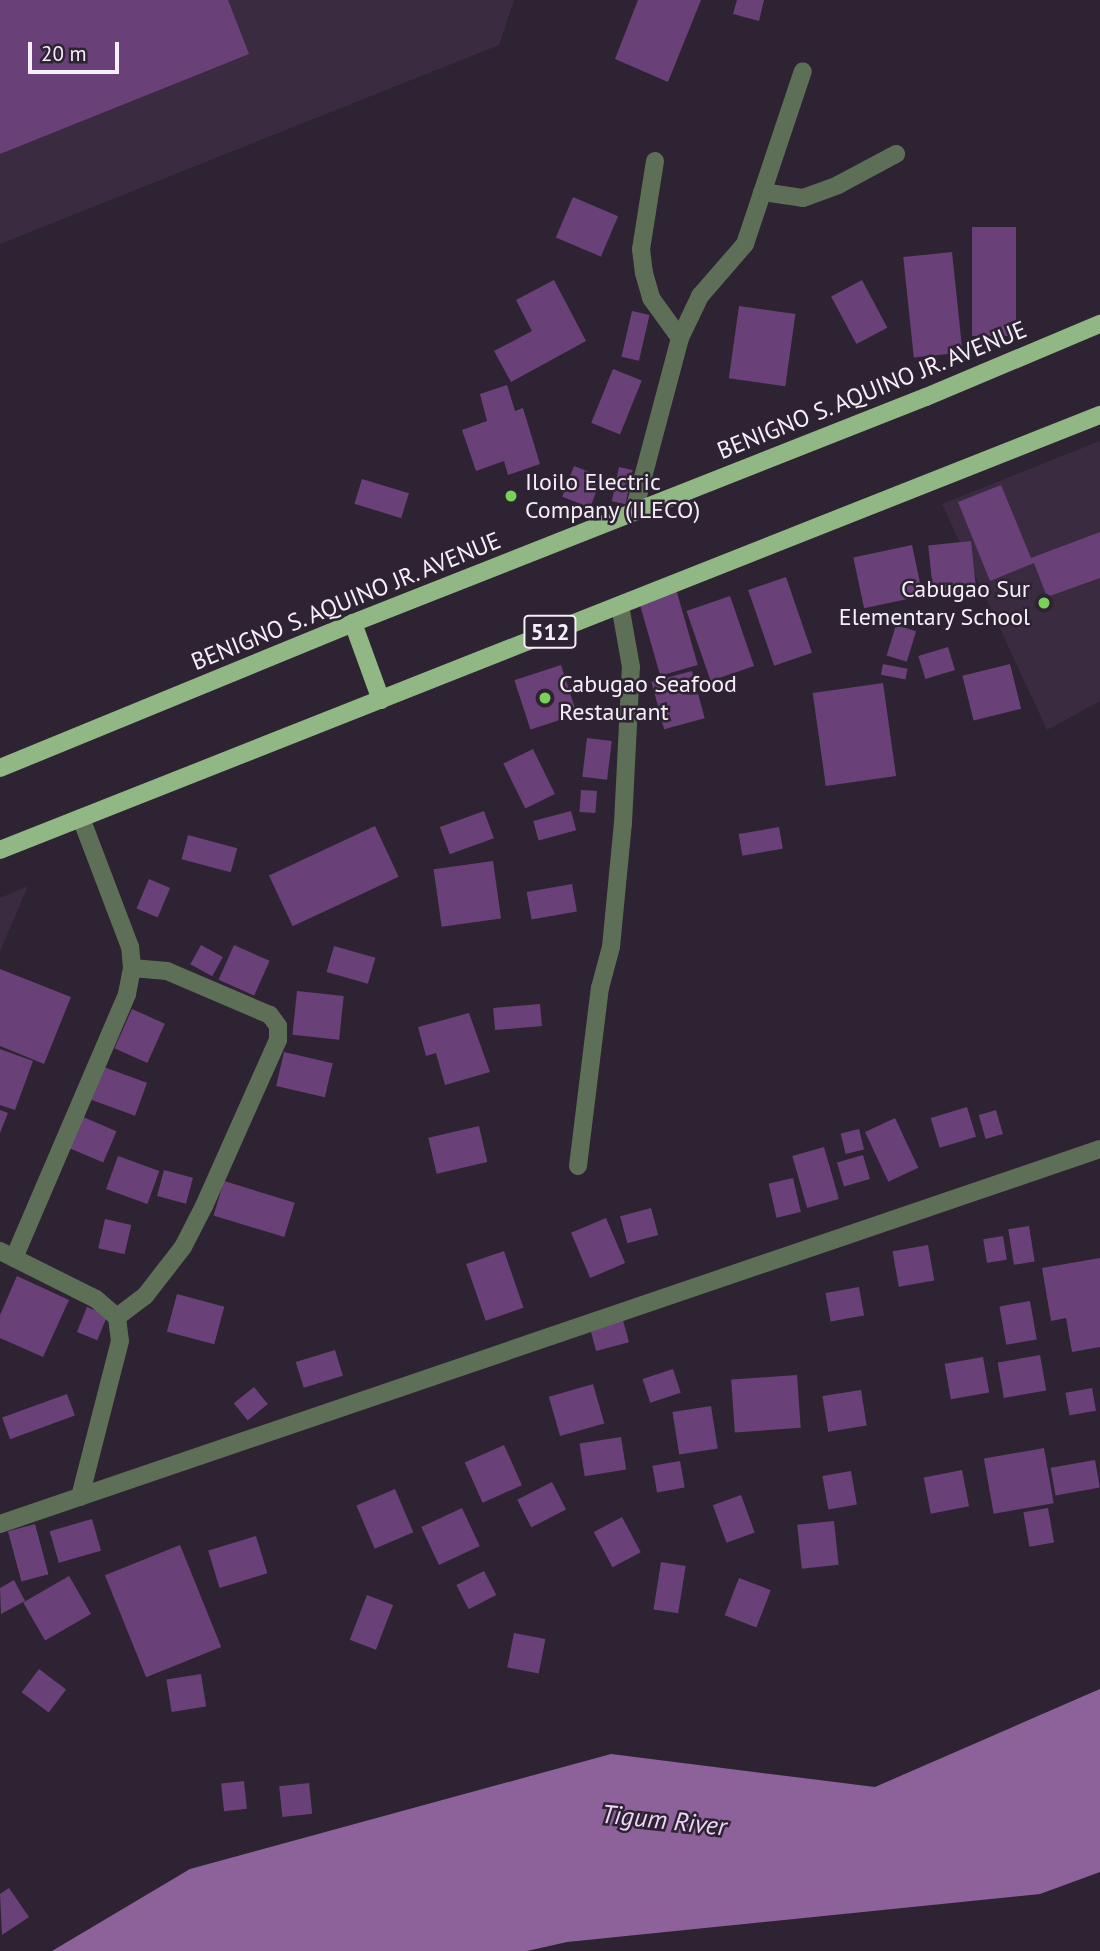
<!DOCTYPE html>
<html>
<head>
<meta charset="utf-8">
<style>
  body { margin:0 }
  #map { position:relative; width:1100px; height:1951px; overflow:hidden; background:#2e2332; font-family:"PT Sans",sans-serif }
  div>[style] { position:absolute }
  .built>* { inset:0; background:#3a2b40 }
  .water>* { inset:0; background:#8d629b }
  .building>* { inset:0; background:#694077; transform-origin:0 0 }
  .lane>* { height:18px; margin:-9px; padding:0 9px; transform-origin:9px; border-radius:9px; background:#5d6f56 }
  .street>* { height:18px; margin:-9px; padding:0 9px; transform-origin:9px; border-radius:9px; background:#5d6f56 }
  .primary>* { height:18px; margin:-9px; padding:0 9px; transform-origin:9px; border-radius:9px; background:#90b784 }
  .dots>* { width:19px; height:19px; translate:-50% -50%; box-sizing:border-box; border:4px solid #2e2332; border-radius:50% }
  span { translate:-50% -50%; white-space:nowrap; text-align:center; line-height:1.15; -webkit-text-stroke:5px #2e2332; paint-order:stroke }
  .shield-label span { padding:2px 5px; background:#2e2332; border:2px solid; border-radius:5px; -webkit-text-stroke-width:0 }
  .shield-label { font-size:23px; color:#f6eef8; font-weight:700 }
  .street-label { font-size:24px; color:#f6eef8 }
  .poi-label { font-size:24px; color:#f6eef8 }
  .left { translate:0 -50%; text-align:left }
  .right { translate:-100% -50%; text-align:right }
  .water-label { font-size:26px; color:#eed6f7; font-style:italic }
  .scale { position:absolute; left:28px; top:42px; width:91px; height:32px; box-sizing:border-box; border:4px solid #f6eef8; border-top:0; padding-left:9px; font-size:21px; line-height:24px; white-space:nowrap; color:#f6eef8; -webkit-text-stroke:5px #2e2332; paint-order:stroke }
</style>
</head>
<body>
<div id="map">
  <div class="built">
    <div style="clip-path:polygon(0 0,514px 0,499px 45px,0 244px)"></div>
    <div style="clip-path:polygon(1100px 441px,1100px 701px,1047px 730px,942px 504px)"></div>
    <div style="clip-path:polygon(28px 886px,0 951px,0 898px)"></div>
  </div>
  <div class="water">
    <div style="clip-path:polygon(1100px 1689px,1100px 1872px,1040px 1894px,567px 1942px,527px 1951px,52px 1951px,190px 1869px,611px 1754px,875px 1787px)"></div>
  </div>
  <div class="building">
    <div style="clip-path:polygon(0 0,228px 0,249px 54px,0 154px)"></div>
    <div style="clip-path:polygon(638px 0,701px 0,668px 82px,615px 59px)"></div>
    <div style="clip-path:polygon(737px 0,764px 0,759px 21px,733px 14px)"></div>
    <div style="left:573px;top:197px;width:49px;height:44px;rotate:23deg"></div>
    <div style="left:972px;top:227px;width:44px;height:109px"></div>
    <div style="left:952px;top:252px;width:101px;height:49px;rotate:84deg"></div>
    <div style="clip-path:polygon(554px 280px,586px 341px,511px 382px,494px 351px,532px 331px,516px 300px)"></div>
    <div style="left:862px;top:280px;width:54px;height:35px;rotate:62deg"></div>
    <div style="left:739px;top:306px;width:57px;height:73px;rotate:8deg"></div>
    <div style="left:632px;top:311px;width:18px;height:47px;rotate:13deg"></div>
    <div style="left:613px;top:369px;width:31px;height:58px;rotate:22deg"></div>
    <div style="clip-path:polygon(507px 385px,515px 411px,523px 408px,540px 464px,508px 475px,504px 461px,476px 471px,462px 430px,487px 421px,480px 394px)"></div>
    <div style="left:574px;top:466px;width:30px;height:33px;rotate:21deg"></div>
    <div style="left:619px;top:467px;width:14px;height:35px;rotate:12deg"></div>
    <div style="left:362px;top:479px;width:49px;height:26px;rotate:17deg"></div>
    <div style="clip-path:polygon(1001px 485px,1031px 558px,1100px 532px,1100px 578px,1047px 597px,1034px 563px,990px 581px,958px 502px)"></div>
    <div style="left:971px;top:541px;width:50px;height:43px;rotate:84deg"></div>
    <div style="left:912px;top:545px;width:52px;height:60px;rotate:78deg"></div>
    <div style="left:786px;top:577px;width:80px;height:40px;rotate:71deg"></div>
    <div style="left:676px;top:589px;width:79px;height:39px;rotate:74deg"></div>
    <div style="left:730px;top:596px;width:74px;height:46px;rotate:71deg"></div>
    <div style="left:896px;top:625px;width:21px;height:32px;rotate:17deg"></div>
    <div style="left:948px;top:647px;width:24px;height:31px;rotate:73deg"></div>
    <div style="left:883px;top:664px;width:25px;height:11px;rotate:11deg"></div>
    <div style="left:1010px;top:664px;width:46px;height:49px;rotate:76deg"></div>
    <div style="left:561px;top:665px;width:52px;height:49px;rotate:72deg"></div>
    <div style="left:692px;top:671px;width:49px;height:42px;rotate:75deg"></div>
    <div style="left:883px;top:683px;width:94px;height:71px;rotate:82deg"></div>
    <div style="left:587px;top:738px;width:25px;height:39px;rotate:7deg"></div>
    <div style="left:533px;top:749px;width:50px;height:33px;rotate:64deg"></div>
    <div style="left:581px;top:790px;width:16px;height:22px;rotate:4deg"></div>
    <div style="left:484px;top:811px;width:29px;height:47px;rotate:70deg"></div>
    <div style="left:571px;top:811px;width:20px;height:39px;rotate:75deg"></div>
    <div style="left:375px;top:826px;width:56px;height:117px;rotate:65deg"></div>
    <div style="left:779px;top:827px;width:22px;height:41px;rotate:80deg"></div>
    <div style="left:188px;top:835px;width:51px;height:25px;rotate:15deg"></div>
    <div style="left:493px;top:861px;width:58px;height:60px;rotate:82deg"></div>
    <div style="left:149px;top:879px;width:23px;height:32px;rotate:23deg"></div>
    <div style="left:572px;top:884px;width:28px;height:46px;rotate:80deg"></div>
    <div style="left:201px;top:945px;width:25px;height:22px;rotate:29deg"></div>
    <div style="left:234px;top:945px;width:39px;height:38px;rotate:24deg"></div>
    <div style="left:334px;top:946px;width:43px;height:27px;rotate:16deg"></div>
    <div style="clip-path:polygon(0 969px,71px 997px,44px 1064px,0 1046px)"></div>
    <div style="left:297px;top:991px;width:47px;height:44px;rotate:6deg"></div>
    <div style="left:540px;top:1004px;width:22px;height:47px;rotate:85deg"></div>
    <div style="left:132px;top:1009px;width:36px;height:43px;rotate:24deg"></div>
    <div style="clip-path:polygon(469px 1013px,490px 1072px,445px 1085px,436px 1053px,426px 1056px,418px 1027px)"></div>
    <div style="clip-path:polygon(0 1049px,33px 1061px,15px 1110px,0 1105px)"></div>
    <div style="left:284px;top:1052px;width:50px;height:35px;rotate:13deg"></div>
    <div style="left:101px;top:1066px;width:49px;height:35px;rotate:20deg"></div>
    <div style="left:967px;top:1107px;width:31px;height:38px;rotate:73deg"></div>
    <div style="clip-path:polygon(0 1110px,8px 1113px,0 1133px)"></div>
    <div style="left:996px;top:1110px;width:25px;height:18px;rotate:74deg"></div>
    <div style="left:76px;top:1114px;width:44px;height:34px;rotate:23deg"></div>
    <div style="left:895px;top:1118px;width:55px;height:33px;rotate:65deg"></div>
    <div style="left:479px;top:1126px;width:37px;height:52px;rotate:77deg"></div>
    <div style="left:859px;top:1129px;width:21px;height:19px;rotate:76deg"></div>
    <div style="left:824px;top:1147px;width:54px;height:33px;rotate:74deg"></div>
    <div style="left:863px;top:1155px;width:25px;height:27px;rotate:74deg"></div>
    <div style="left:118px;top:1156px;width:44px;height:35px;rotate:20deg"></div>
    <div style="left:164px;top:1170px;width:30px;height:27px;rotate:15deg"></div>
    <div style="left:793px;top:1178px;width:35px;height:25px;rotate:77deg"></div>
    <div style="left:224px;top:1181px;width:74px;height:36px;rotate:17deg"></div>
    <div style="left:651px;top:1208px;width:28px;height:32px;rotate:75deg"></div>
    <div style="left:606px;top:1218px;width:49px;height:38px;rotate:67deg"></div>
    <div style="left:105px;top:1219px;width:27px;height:30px;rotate:13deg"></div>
    <div style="left:1029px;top:1226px;width:36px;height:21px;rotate:81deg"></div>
    <div style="left:1003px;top:1236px;width:24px;height:20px;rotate:81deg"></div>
    <div style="left:928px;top:1245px;width:36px;height:36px;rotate:80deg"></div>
    <div style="left:504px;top:1251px;width:60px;height:40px;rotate:71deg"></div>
    <div style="clip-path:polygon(1100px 1258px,1100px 1347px,1072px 1352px,1066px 1318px,1051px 1321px,1042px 1268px)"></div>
    <div style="clip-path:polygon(17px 1276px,69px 1300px,43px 1357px,0 1338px,0 1315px)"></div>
    <div style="left:859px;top:1287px;width:29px;height:34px;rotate:80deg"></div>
    <div style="left:177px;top:1294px;width:49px;height:39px;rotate:15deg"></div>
    <div style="left:1030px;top:1301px;width:39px;height:31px;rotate:80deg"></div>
    <div style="left:87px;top:1307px;width:22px;height:27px;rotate:22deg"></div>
    <div style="left:623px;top:1320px;width:23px;height:34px;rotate:75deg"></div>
    <div style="left:335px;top:1350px;width:27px;height:41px;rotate:73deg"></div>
    <div style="left:1040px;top:1355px;width:36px;height:43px;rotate:80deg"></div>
    <div style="left:983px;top:1357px;width:36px;height:39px;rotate:80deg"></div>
    <div style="left:673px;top:1369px;width:25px;height:32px;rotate:72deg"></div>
    <div style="left:797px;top:1375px;width:53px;height:66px;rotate:86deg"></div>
    <div style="left:593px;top:1384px;width:41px;height:46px;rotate:74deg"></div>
    <div style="left:254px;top:1387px;width:22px;height:26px;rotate:51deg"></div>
    <div style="left:1092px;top:1388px;width:23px;height:27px;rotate:80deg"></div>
    <div style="left:861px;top:1390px;width:36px;height:39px;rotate:81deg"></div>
    <div style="left:67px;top:1394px;width:23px;height:69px;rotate:70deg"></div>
    <div style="left:711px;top:1406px;width:43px;height:39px;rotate:81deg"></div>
    <div style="left:621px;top:1437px;width:33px;height:42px;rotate:81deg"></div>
    <div style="left:504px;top:1445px;width:44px;height:43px;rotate:66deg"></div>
    <div style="left:1044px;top:1448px;width:56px;height:61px;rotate:80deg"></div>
    <div style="left:1095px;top:1460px;width:28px;height:45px;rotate:80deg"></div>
    <div style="left:680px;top:1461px;width:27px;height:28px;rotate:80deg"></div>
    <div style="left:962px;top:1470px;width:37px;height:39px;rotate:79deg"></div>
    <div style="left:851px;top:1471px;width:34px;height:29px;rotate:80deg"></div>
    <div style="left:552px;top:1482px;width:31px;height:39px;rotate:63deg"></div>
    <div style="left:395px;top:1489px;width:47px;height:42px;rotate:67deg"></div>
    <div style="left:741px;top:1495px;width:40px;height:30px;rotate:70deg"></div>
    <div style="left:462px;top:1508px;width:42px;height:45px;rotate:65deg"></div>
    <div style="left:1048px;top:1508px;width:35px;height:25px;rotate:80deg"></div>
    <div style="left:622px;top:1517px;width:40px;height:32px;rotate:62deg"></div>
    <div style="left:92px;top:1519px;width:33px;height:44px;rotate:74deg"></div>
    <div style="left:834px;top:1521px;width:44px;height:37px;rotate:84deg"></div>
    <div style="left:35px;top:1524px;width:52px;height:28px;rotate:75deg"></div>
    <div style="left:256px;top:1536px;width:39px;height:50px;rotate:73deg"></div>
    <div style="left:180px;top:1545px;width:110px;height:81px;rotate:68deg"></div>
    <div style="left:661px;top:1562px;width:25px;height:48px;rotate:9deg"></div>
    <div style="left:484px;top:1571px;width:27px;height:31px;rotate:63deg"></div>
    <div style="left:69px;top:1576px;width:44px;height:53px;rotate:60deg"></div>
    <div style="left:739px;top:1578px;width:34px;height:40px;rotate:21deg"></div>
    <div style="clip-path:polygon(14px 1580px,25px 1601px,1px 1614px,0 1588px)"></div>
    <div style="left:367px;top:1595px;width:28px;height:48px;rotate:21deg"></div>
    <div style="left:514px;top:1633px;width:32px;height:35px;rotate:11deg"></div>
    <div style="left:39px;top:1669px;width:34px;height:29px;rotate:37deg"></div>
    <div style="left:201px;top:1674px;width:33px;height:35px;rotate:81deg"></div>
    <div style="left:244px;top:1781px;width:28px;height:23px;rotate:84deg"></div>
    <div style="left:309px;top:1783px;width:31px;height:30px;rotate:84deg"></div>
    <div style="clip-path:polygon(9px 1888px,29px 1917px,2px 1935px,0 1894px)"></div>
  </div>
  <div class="lane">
    <div style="left:655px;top:161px;width:89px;rotate:99deg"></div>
    <div style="left:641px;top:249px;width:24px;rotate:83deg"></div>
    <div style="left:644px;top:273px;width:26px;rotate:74deg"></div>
    <div style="left:651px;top:298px;width:49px;rotate:54.1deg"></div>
    <div style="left:762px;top:192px;width:41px;rotate:8.3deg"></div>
    <div style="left:803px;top:198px;width:37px;rotate:-20deg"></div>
    <div style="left:838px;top:185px;width:66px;rotate:-28.1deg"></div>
    <div style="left:634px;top:511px;width:179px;rotate:-75.1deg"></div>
    <div style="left:680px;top:338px;width:47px;rotate:-64.5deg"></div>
    <div style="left:700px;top:296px;width:69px;rotate:-49.1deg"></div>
    <div style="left:745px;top:244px;width:182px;rotate:-71.5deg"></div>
  </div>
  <div class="street">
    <div style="left:578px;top:1166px;width:179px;rotate:-83deg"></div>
    <div style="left:600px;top:988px;width:42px;rotate:-75deg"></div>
    <div style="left:611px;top:947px;width:125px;rotate:-84.5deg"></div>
    <div style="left:623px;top:823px;width:156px;rotate:-87.1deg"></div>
    <div style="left:631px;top:667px;width:63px;rotate:-100.1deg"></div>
    <div style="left:0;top:1251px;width:107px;rotate:26.6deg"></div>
    <div style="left:96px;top:1299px;width:28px;rotate:41deg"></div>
    <div style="left:117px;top:1317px;width:24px;rotate:83deg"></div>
    <div style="left:120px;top:1341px;width:161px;rotate:104.4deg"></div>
    <div style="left:14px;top:1258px;width:287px;rotate:-66.8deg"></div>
    <div style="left:127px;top:994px;width:26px;rotate:-79deg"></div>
    <div style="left:132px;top:968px;width:21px;rotate:-95deg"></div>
    <div style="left:130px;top:947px;width:138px;rotate:-110.8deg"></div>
    <div style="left:117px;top:1317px;width:35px;rotate:-37deg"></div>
    <div style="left:145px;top:1296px;width:62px;rotate:-52.2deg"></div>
    <div style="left:183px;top:1247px;width:46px;rotate:-62.9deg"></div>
    <div style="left:204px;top:1206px;width:182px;rotate:-66deg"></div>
    <div style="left:278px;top:1040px;width:14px;rotate:-90deg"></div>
    <div style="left:278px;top:1026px;width:14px;rotate:-126deg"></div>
    <div style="left:270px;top:1015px;width:112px;rotate:-156.9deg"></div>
    <div style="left:167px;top:971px;width:35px;rotate:-175deg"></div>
    <div style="left:0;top:1524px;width:1162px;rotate:-18.82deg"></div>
  </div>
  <div class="primary">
    <div style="left:353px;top:623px;width:82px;rotate:70deg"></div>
    <div style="left:0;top:768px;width:382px;rotate:-22.3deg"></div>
    <div style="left:353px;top:623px;width:616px;rotate:-21.53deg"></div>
    <div style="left:926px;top:397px;width:189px;rotate:-22.8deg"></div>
    <div style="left:0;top:850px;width:1183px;rotate:-21.58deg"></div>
  </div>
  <div class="dots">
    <div style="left:511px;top:496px;background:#79d158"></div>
    <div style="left:1044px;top:603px;background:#79d158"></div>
    <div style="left:545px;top:698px;background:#79d158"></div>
  </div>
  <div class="shield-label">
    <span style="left:550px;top:632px">512</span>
  </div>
  <div class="street-label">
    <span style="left:872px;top:390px;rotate:-22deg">BENIGNO S. AQUINO JR. AVENUE</span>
    <span style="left:346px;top:601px;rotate:-22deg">BENIGNO S. AQUINO JR. AVENUE</span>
  </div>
  <div class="poi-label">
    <span class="left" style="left:525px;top:496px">Iloilo Electric<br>Company (ILECO)</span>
    <span class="right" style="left:1030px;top:603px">Cabugao Sur<br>Elementary School</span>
    <span class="left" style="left:559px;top:698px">Cabugao Seafood<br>Restaurant</span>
  </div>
  <div class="water-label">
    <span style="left:664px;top:1820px;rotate:6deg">Tigum River</span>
  </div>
  <div class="scale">20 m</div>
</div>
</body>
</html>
